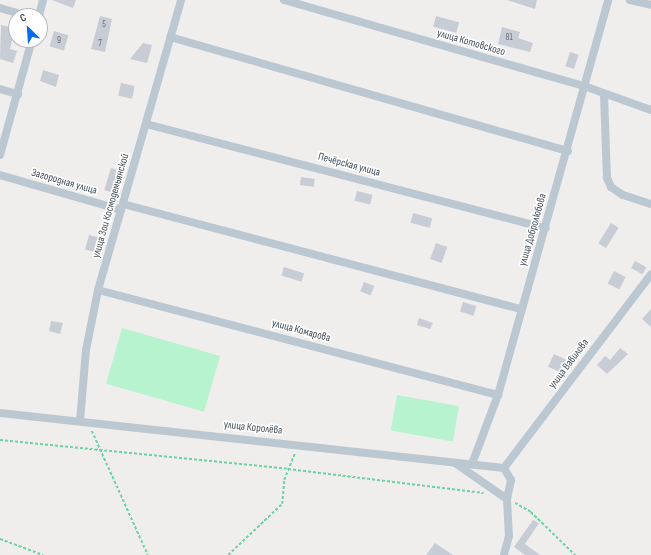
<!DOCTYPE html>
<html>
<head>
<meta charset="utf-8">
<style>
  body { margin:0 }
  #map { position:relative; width:651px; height:555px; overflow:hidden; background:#f0eded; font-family:"Sofia Sans Condensed",sans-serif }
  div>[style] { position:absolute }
  .green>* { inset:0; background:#b7f3cf; transform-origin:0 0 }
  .building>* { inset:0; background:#c8ccd4; transform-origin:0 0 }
  .path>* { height:1.5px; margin-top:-0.75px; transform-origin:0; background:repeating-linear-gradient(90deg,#6cd3a2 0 3px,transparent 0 5px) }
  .minor>* { height:8px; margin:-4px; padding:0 4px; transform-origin:4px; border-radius:4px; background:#bcc8d1 }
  span { translate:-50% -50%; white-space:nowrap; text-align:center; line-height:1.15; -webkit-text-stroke:3.5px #fff; paint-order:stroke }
  .number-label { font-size:9px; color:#656f7a }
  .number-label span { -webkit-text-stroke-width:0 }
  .street-label { font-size:11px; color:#44505c }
  .north { position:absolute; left:8px; top:8px; width:40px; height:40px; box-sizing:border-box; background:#fff; border:1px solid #b4b9be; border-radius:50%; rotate:335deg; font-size:11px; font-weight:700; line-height:16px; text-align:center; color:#44505c }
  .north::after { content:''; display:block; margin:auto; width:14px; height:18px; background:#096aee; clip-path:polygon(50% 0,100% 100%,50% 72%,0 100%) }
</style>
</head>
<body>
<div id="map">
  <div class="green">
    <div style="left:122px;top:328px;width:102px;height:58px;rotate:16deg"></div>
    <div style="left:397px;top:395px;width:63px;height:36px;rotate:10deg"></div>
  </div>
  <div class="building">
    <div style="clip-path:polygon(52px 0,76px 0,73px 8px)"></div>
    <div style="clip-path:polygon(507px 0,537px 0,535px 9px)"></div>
    <div style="clip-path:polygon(100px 16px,112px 19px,105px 52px,91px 49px)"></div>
    <div style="left:436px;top:16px;width:24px;height:11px;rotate:15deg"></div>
    <div style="clip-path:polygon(1px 25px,15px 28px,10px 49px,17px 51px,13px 63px,0 59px)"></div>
    <div style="clip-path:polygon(502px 27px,520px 32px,518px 38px,533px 43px,530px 52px,498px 44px)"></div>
    <div style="left:54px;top:31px;width:15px;height:16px;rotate:16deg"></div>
    <div style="clip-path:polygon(143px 43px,152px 45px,147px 63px,130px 59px)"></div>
    <div style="left:570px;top:52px;width:9px;height:15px;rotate:18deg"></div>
    <div style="clip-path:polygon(43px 70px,59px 75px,56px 87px,40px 81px)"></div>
    <div style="left:121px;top:83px;width:14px;height:13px;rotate:12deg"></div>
    <div style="left:111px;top:168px;width:10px;height:23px;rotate:17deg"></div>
    <div style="left:301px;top:177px;width:14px;height:8px;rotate:8deg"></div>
    <div style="left:357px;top:191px;width:16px;height:10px;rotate:14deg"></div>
    <div style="left:413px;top:213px;width:20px;height:10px;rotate:15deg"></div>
    <div style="left:611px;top:223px;width:9px;height:24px;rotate:32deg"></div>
    <div style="left:89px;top:235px;width:11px;height:15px;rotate:15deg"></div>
    <div style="left:436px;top:243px;width:12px;height:17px;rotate:20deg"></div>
    <div style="left:635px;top:261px;width:13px;height:8px;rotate:29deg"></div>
    <div style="left:284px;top:267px;width:21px;height:9px;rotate:17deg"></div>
    <div style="left:614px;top:271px;width:13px;height:14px;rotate:27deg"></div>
    <div style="left:364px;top:282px;width:11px;height:10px;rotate:22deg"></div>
    <div style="left:463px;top:302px;width:14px;height:10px;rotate:17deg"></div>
    <div style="clip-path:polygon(651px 309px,651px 327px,642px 319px)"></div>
    <div style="clip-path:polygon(419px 318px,433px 323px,430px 329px,417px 325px)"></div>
    <div style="clip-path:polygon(51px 321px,63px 323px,60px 334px,49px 331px)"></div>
    <div style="clip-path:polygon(620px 348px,628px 354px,607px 374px,597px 365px,605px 356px,610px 360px)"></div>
    <div style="left:554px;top:354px;width:14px;height:14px;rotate:25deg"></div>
    <div style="clip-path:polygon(533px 520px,539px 523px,525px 544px,540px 555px,525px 555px,514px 547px)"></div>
    <div style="clip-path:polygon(435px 543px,453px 555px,426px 555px)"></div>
  </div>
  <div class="path">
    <div style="left:92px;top:431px;width:136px;rotate:65.7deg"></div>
    <div style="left:0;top:440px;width:289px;rotate:5.7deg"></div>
    <div style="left:288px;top:469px;width:197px;rotate:7deg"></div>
    <div style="left:515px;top:503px;width:18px;rotate:29deg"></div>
    <div style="left:531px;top:512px;width:62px;rotate:44.3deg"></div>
    <div style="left:0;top:539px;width:46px;rotate:20.4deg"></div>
    <div style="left:228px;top:555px;width:74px;rotate:-43.4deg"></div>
    <div style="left:282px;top:504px;width:24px;rotate:-85deg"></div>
    <div style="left:284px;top:480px;width:29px;rotate:-68deg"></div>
  </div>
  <div class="minor">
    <div style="left:284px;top:0;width:312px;rotate:16deg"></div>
    <div style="left:584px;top:86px;width:71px;rotate:19.7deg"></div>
    <div style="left:630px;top:0;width:22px;rotate:13deg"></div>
    <div style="left:0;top:8px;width:29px;rotate:16deg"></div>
    <div style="left:39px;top:16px;width:16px;rotate:-76deg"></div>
    <div style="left:170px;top:37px;width:414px;rotate:16deg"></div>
    <div style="left:0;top:89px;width:19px;rotate:16deg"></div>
    <div style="left:604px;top:94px;width:84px;rotate:88deg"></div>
    <div style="left:607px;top:178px;width:10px;rotate:66deg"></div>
    <div style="left:611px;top:187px;width:14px;rotate:34deg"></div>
    <div style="left:623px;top:195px;width:29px;rotate:18deg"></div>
    <div style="left:146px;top:124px;width:413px;rotate:14.6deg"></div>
    <div style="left:0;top:155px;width:119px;rotate:-74.5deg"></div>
    <div style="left:0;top:175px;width:126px;rotate:16.1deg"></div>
    <div style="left:123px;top:204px;width:412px;rotate:14.8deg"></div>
    <div style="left:98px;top:290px;width:414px;rotate:14.7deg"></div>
    <div style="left:0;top:413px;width:507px;rotate:6.23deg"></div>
    <div style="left:80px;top:421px;width:71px;rotate:-85.2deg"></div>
    <div style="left:86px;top:350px;width:61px;rotate:-78.7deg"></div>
    <div style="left:98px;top:290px;width:302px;rotate:-74deg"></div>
    <div style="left:455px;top:463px;width:63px;rotate:34.7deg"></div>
    <div style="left:472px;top:464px;width:74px;rotate:-69.4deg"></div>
    <div style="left:498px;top:395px;width:410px;rotate:-74.4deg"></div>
    <div style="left:504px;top:468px;width:243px;rotate:-52.8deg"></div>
    <div style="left:504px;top:468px;width:14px;rotate:60deg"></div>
    <div style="left:511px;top:480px;width:19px;rotate:102deg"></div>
    <div style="left:507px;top:499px;width:37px;rotate:87deg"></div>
    <div style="left:509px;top:536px;width:20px;rotate:105deg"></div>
  </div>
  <div class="number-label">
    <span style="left:104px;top:25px">5</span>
    <span style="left:509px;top:38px">81</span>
    <span style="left:59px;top:41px">9</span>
    <span style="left:100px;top:44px">7</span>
  </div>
  <div class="street-label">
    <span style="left:471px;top:43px;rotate:16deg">улица Котовского</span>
    <span style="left:349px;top:165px;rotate:15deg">Печёрская улица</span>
    <span style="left:64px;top:182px;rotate:16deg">Загородная улица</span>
    <span style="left:111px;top:206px;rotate:-74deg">улица Зои Космодемьянской</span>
    <span style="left:533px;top:230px;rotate:-74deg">улица Добролюбова</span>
    <span style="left:301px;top:331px;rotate:15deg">улица Комарова</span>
    <span style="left:569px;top:364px;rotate:-53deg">улица Вавилова</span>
    <span style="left:253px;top:428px;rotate:6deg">улица Королёва</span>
  </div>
  <div class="north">С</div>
</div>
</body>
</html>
